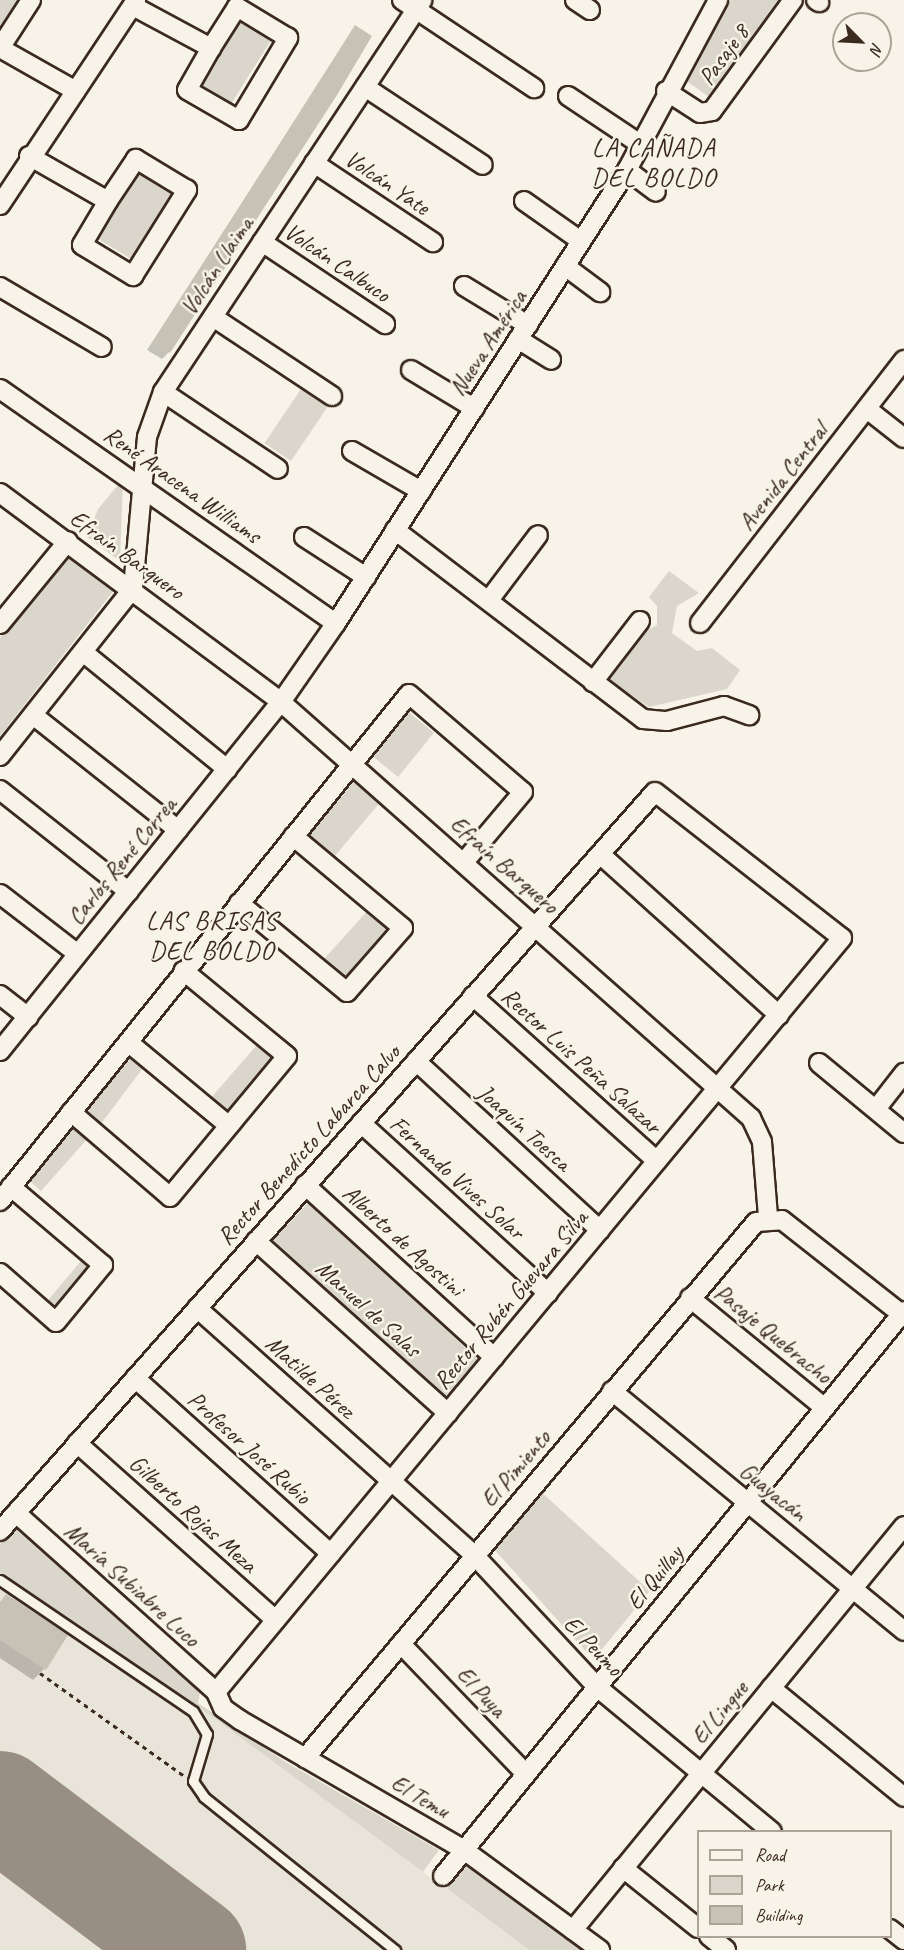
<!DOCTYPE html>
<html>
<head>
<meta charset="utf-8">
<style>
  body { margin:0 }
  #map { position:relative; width:904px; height:1950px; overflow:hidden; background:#f7f3e8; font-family:Caveat,sans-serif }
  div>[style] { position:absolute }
  .built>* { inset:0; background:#e9e4d9 }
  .green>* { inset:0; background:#dbd6cb; transform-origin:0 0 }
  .shadow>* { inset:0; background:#0003 }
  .runway>* { height:108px; margin:-54px; padding:0 54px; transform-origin:54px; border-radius:54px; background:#998e83 }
  .building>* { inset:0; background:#c8c1b6 }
  .path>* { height:3px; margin-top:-1.5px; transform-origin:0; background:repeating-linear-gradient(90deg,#3b2a1e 0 4.5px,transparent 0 9px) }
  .roads { filter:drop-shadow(2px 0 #3b2a1e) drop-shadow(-2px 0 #3b2a1e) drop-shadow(0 2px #3b2a1e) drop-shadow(0 -2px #3b2a1e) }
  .service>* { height:9px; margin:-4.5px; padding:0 4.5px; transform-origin:4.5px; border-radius:4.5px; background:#f7f3e8 }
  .minor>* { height:18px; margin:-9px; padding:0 9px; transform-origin:9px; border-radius:9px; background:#f7f3e8 }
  span { translate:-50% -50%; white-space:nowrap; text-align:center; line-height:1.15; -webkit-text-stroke:5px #f7f3e8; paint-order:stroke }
  .street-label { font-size:24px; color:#3b2a1e }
  .neighbourhood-label { font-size:26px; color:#3b2a1e; letter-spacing:1.5px }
  .legend { position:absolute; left:697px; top:1830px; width:195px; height:108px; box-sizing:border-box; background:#f7f3e8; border:2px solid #aca397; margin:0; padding:8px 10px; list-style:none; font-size:18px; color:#3b2a1e }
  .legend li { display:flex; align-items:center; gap:12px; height:30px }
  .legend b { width:30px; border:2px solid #aca397 }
  .north { position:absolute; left:832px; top:12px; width:60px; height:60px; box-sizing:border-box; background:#f7f3e8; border:2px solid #aca397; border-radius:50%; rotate:114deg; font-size:16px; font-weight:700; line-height:24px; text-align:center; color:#3b2a1e }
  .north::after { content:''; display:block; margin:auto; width:21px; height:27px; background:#3b2a1e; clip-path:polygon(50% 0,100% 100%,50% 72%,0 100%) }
</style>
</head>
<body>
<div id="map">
  <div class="built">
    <div style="clip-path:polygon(0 1572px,214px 1718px,529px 1950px,0 1950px)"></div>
  </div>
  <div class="green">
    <div style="clip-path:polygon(0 0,20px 0,0 33px)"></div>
    <div style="clip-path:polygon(731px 0,782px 0,709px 97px,682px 78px)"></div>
    <div style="left:239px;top:16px;width:40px;height:78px;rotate:32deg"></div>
    <div style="left:138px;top:165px;width:44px;height:84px;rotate:31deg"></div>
    <div style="left:303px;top:386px;width:32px;height:69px;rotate:34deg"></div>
    <div style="clip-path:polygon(123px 479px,120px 561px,87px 537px,98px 509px)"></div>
    <div style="clip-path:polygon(71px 550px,118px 585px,0 736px,0 638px)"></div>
    <div style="clip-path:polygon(669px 571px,699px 593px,677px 606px,672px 633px,697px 651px,712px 648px,740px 670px,727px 689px,649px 707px,606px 678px,639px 635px,657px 625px,657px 606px,649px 597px)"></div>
    <div style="left:406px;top:710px;width:36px;height:57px;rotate:39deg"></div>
    <div style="left:354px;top:782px;width:33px;height:71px;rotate:40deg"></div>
    <div style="left:370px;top:908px;width:31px;height:71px;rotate:42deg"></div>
    <div style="left:262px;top:1039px;width:28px;height:84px;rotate:41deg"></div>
    <div style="left:130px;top:1052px;width:20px;height:75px;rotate:37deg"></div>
    <div style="clip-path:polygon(71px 1121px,90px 1136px,41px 1191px,26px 1178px)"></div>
    <div style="left:309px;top:1202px;width:232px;height:57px;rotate:43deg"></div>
    <div style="left:86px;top:1255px;width:17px;height:67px;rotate:40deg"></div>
    <div style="clip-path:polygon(540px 1491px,650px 1591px,598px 1654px,588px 1654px,493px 1548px)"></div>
    <div style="clip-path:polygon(16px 1529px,200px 1692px,198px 1703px,284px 1761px,439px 1850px,423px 1872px,214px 1718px,0 1572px,0 1544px)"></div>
    <div style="clip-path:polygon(465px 1862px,585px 1950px,529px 1950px,447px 1889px)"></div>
  </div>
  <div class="shadow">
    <div style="clip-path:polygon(355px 27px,169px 352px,162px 359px,147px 350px)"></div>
    <div style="clip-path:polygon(6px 1596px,44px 1669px,33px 1680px,0 1658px,0 1602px)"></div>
  </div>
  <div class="runway">
    <div style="left:0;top:1805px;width:241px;rotate:37.1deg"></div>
  </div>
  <div class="building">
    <div style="clip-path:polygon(355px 25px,372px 36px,337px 95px,170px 353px,153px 343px)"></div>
    <div style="clip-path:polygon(6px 1594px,68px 1635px,46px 1670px,0 1640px,0 1603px)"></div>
  </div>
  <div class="path">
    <div style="left:40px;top:1673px;width:176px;rotate:35.5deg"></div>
  </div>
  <div class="roads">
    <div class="service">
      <div style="left:0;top:1580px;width:233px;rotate:34.2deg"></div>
      <div style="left:193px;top:1711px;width:27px;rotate:59deg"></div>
      <div style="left:207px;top:1734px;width:49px;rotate:106.6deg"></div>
      <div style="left:193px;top:1781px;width:19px;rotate:55deg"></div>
      <div style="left:204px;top:1797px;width:245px;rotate:38.7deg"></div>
    </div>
    <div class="minor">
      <div style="left:402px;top:0;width:159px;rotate:33.7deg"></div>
      <div style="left:575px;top:0;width:18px;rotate:34deg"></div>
      <div style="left:816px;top:0;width:4px;rotate:34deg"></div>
      <div style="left:133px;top:6px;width:89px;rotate:28.3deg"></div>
      <div style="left:211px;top:48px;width:48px;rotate:119.7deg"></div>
      <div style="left:187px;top:90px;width:60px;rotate:30deg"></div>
      <div style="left:239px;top:120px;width:96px;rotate:-59.1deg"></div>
      <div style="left:288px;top:38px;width:60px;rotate:-148.7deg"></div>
      <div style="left:237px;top:7px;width:49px;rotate:122.4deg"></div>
      <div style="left:0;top:48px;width:87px;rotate:29.5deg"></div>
      <div style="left:0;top:48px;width:57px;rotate:-57.1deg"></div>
      <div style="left:365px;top:87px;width:141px;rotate:33.5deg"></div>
      <div style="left:666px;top:91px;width:40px;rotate:32.9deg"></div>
      <div style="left:700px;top:113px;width:12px;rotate:-9deg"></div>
      <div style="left:712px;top:111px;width:137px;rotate:-53.9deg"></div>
      <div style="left:568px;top:96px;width:87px;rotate:33.7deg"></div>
      <div style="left:29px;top:156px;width:91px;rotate:29.7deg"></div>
      <div style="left:108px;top:201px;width:51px;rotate:120.6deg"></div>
      <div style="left:82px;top:245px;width:60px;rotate:31.3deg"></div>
      <div style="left:133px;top:276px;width:102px;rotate:-57.9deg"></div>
      <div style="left:187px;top:190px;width:60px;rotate:-148.7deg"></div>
      <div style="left:136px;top:159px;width:50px;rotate:123.7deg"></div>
      <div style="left:314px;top:163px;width:143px;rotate:33.6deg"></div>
      <div style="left:627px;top:170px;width:36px;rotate:37deg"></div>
      <div style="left:524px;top:201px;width:70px;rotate:35.1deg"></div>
      <div style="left:0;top:205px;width:246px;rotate:-56.4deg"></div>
      <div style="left:262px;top:242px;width:148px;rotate:33.7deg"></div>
      <div style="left:565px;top:266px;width:44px;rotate:36.6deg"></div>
      <div style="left:464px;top:286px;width:75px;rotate:31.4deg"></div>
      <div style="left:0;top:287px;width:118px;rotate:30.5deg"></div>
      <div style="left:213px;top:317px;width:143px;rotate:33.6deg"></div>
      <div style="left:518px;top:339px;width:39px;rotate:32deg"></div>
      <div style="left:411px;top:370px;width:74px;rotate:31.1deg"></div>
      <div style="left:0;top:389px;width:409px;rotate:34.9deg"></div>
      <div style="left:163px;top:392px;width:138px;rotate:33.8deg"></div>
      <div style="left:867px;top:409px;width:47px;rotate:38.1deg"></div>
      <div style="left:352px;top:451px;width:80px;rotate:30.1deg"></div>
      <div style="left:0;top:493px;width:350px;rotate:36.6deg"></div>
      <div style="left:281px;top:702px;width:628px;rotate:41.51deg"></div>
      <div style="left:751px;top:1118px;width:26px;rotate:65deg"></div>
      <div style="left:762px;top:1142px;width:75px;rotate:85.4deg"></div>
      <div style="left:395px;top:530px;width:312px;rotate:37.3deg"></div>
      <div style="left:643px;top:719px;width:24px;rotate:5deg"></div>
      <div style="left:667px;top:721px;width:59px;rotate:-14.7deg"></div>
      <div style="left:724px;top:706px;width:27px;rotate:20deg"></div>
      <div style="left:304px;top:537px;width:74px;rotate:32.8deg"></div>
      <div style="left:489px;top:600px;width:81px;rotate:-53deg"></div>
      <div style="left:700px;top:623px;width:333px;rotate:-52.2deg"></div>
      <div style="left:0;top:624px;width:107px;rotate:-50.7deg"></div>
      <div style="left:83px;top:652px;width:186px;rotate:39.1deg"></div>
      <div style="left:593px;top:682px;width:77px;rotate:-52.4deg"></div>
      <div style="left:33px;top:715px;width:185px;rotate:38.4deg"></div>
      <div style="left:0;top:756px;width:214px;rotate:-51.6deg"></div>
      <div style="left:133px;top:588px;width:152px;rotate:-84.7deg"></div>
      <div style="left:147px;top:437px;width:48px;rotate:-70.4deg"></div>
      <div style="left:163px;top:392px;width:470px;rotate:-56.5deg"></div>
      <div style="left:0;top:790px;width:164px;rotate:38.3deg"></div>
      <div style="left:600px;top:854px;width:241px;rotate:42deg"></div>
      <div style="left:0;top:894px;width:98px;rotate:37.6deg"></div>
      <div style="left:239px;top:903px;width:140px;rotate:39.5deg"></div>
      <div style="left:347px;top:992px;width:85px;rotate:-48.8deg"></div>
      <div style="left:403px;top:928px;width:143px;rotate:-140.1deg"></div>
      <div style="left:0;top:995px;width:36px;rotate:38deg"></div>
      <div style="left:473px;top:996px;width:247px;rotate:41.9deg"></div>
      <div style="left:128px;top:1042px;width:131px;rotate:39.7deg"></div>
      <div style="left:0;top:1051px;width:448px;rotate:-51.2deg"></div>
      <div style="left:281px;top:702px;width:96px;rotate:-55.2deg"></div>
      <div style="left:336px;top:623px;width:538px;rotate:-57.28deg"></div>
      <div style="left:627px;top:170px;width:193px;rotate:-61.8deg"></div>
      <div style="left:416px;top:1061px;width:250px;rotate:42.6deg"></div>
      <div style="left:819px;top:1063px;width:110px;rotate:39.5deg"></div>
      <div style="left:876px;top:1109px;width:46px;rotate:-52.1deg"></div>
      <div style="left:71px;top:1112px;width:130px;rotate:40.6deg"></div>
      <div style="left:170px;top:1197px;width:183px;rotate:-50.3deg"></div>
      <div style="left:287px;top:1056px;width:134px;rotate:-140.5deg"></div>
      <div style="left:361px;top:1123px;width:253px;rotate:42.3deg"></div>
      <div style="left:305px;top:1185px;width:256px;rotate:42.3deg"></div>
      <div style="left:0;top:1201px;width:651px;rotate:-51.11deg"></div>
      <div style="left:409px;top:694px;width:150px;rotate:40.7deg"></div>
      <div style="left:523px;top:792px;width:92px;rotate:130.1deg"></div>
      <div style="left:256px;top:1241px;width:258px;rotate:41.9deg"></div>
      <div style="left:0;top:1273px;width:74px;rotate:41.2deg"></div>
      <div style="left:56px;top:1322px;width:74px;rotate:-50.5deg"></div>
      <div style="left:103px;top:1265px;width:121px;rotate:-139.7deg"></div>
      <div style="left:690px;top:1298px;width:174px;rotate:39.2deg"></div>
      <div style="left:197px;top:1308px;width:373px;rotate:41.7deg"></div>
      <div style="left:475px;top:1556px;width:179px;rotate:47deg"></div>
      <div style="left:597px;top:1687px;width:227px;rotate:39.6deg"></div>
      <div style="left:135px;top:1378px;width:263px;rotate:41.9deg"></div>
      <div style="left:612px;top:1391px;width:378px;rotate:39.4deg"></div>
      <div style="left:77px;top:1443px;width:266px;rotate:41.7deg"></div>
      <div style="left:16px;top:1513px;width:268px;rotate:41.8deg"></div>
      <div style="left:0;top:1531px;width:987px;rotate:-48.45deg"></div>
      <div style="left:655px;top:792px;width:237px;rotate:38deg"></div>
      <div style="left:842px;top:938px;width:980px;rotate:129.7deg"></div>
      <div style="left:401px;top:1644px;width:180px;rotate:46.1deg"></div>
      <div style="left:771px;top:1688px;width:172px;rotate:39.3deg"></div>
      <div style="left:216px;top:1692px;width:17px;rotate:66deg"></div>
      <div style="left:223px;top:1708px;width:21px;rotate:35deg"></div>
      <div style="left:240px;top:1720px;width:259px;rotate:30.1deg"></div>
      <div style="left:464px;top:1850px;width:169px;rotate:36.3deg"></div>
      <div style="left:305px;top:1758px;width:700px;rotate:-49.92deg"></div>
      <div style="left:756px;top:1222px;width:26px;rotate:-4deg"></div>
      <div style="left:782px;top:1220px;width:155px;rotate:38.2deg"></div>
      <div style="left:623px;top:1868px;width:96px;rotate:38.7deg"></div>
      <div style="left:443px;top:1876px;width:729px;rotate:-50.79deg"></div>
      <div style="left:890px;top:1929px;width:18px;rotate:38deg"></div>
      <div style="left:573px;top:1930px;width:522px;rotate:-50.67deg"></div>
      <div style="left:709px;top:1936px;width:22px;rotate:39deg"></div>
    </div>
  </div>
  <div class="street-label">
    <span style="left:724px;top:55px;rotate:-54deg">Pasaje 8</span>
    <span style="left:387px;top:183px;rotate:34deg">Volcán Yate</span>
    <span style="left:337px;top:263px;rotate:34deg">Volcán Calbuco</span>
    <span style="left:217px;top:266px;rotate:-57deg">Volcán Llaima</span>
    <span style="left:488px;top:343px;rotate:-57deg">Nueva América</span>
    <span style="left:783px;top:477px;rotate:-52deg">Avenida Central</span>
    <span style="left:182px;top:485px;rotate:35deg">René Aracena Williams</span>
    <span style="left:127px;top:555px;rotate:36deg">Efraín Barquero</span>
    <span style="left:122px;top:861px;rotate:-51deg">Carlos René Correa</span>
    <span style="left:504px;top:865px;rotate:41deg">Efraín Barquero</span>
    <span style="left:581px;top:1061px;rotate:42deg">Rector Luis Peña Salazar</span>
    <span style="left:524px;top:1128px;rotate:42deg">Joaquín Toesca</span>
    <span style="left:309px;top:1145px;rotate:-48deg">Rector Benedicto Labarca Calvo</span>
    <span style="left:457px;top:1178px;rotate:42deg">Fernando Vives Solar</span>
    <span style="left:403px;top:1241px;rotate:42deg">Alberto de Agostini</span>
    <span style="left:511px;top:1300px;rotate:-50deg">Rector Rubén Guevara Silva</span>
    <span style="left:368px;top:1309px;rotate:42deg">Manuel de Salas</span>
    <span style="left:773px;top:1334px;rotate:39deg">Pasaje Quebracho</span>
    <span style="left:310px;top:1377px;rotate:42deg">Matilde Pérez</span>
    <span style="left:249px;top:1448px;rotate:42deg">Profesor José Rubio</span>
    <span style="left:516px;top:1469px;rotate:-50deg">El Pimiento</span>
    <span style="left:773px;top:1492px;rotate:39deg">Guayacán</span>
    <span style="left:193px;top:1514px;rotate:42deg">Gilberto Rojas Meza</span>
    <span style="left:655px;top:1578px;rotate:-51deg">El Quillay</span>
    <span style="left:132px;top:1585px;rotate:42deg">María Subiabre Luco</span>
    <span style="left:593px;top:1646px;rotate:46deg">El Peumo</span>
    <span style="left:481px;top:1692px;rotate:46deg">El Puya</span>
    <span style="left:720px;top:1713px;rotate:-51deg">El Lingue</span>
    <span style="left:420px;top:1797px;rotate:30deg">El Temu</span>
  </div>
  <div class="neighbourhood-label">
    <span style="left:654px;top:163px">LA CAÑADA<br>DEL BOLDO</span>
    <span style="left:212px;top:936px">LAS BRISAS<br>DEL BOLDO</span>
  </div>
  <ul class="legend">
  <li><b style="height:8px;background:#f7f3e8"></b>Road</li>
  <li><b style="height:16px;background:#dbd6cb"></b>Park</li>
  <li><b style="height:16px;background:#c8c1b6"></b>Building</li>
  </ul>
  <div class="north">N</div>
</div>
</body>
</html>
